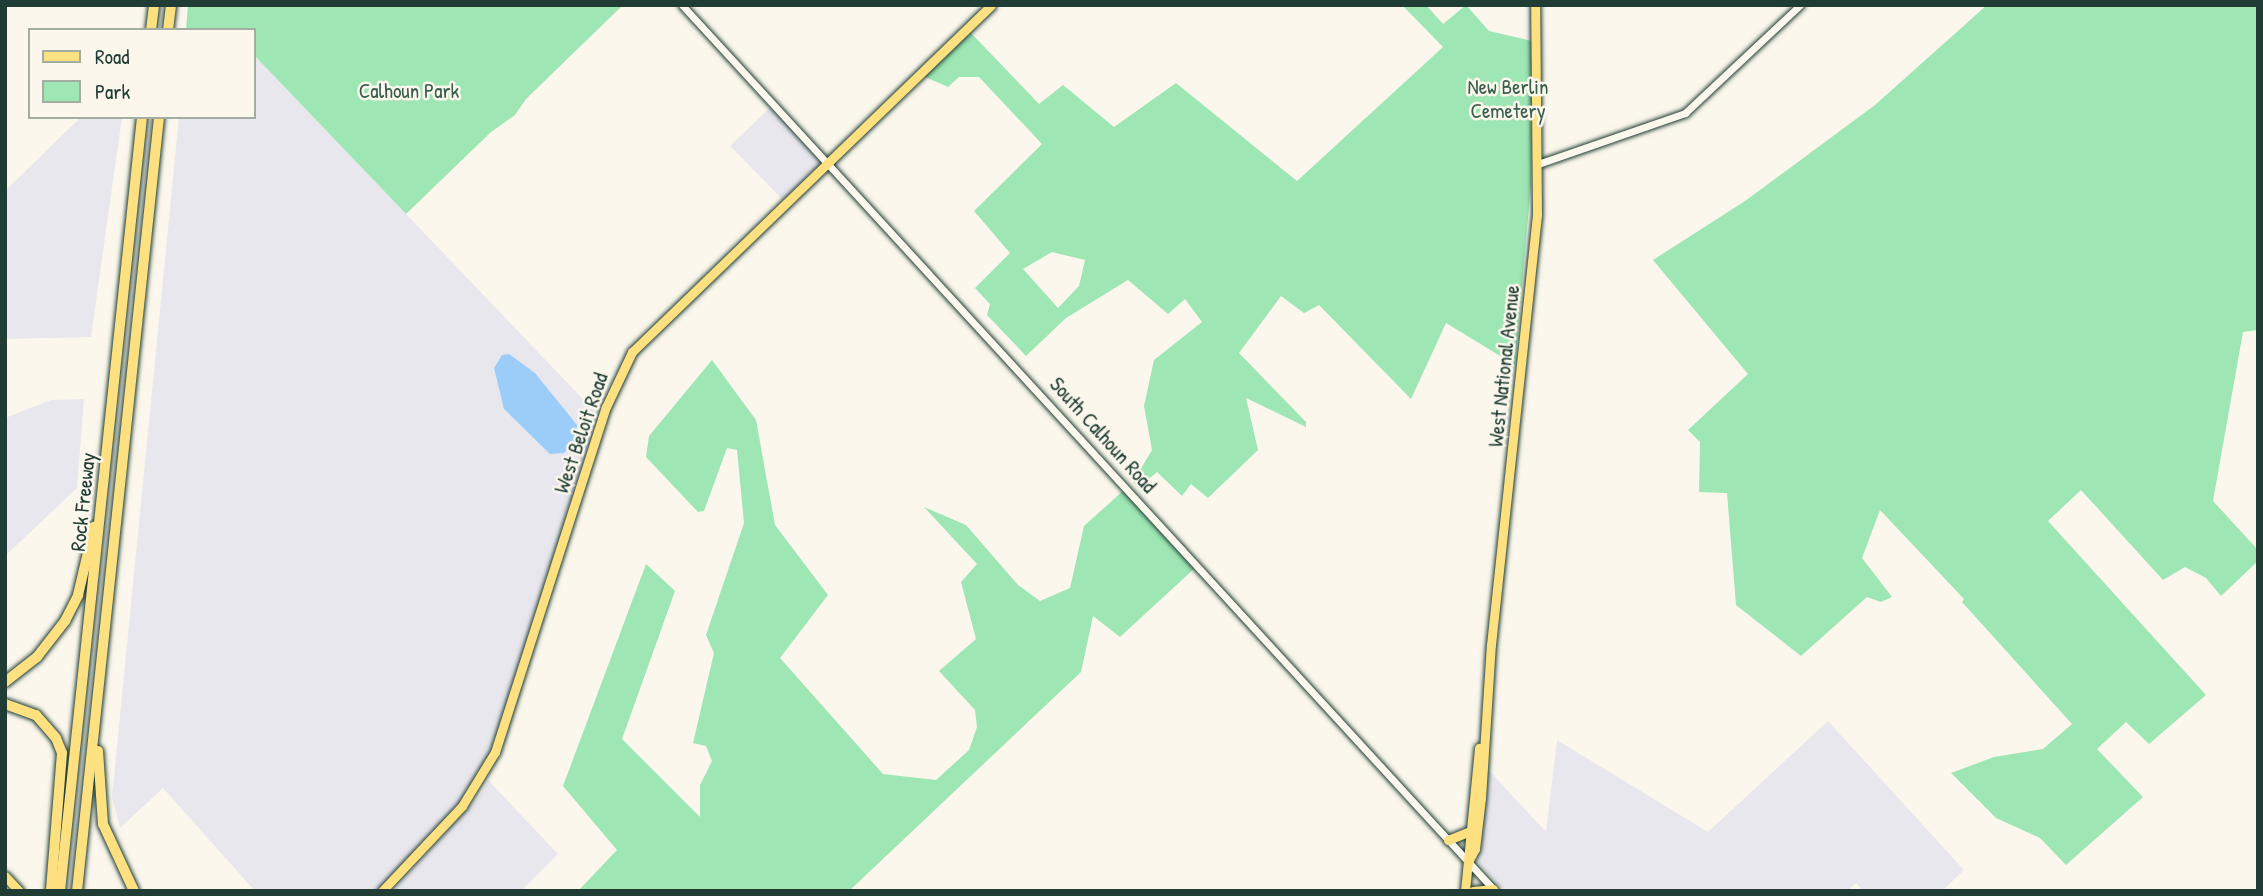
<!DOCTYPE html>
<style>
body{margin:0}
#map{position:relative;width:2263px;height:896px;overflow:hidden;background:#fbf7ec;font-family:"Patrick Hand",sans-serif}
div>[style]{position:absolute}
.built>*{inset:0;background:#e9e7ee}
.green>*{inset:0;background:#9ee6b4}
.water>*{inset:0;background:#9bcdf8}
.roads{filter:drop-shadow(0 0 2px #1f3d34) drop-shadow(0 0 2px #1f3d34)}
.minor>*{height:7px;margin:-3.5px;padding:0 3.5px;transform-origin:3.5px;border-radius:3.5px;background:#fbf7ec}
.major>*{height:9px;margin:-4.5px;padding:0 4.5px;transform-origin:4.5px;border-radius:4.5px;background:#fde080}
.highway>*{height:10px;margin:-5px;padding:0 5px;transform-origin:5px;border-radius:5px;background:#fde080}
span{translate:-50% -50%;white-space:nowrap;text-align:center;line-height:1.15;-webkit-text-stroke:5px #fbf7ec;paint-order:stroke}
.park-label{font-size:21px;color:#385f4e}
.street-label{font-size:21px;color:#1f3d34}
.frame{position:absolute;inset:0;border:7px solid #1f3d34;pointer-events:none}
.legend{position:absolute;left:28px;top:28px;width:228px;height:91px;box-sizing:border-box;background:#fbf7ec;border:2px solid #a3ada2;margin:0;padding:9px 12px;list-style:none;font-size:21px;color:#1f3d34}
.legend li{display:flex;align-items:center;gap:14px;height:35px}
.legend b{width:35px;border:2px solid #a3ada2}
</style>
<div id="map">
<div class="built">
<div style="clip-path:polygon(254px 55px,602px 419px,502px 732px,475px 789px,382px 891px,255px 891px,163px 788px,120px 828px,112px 797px,179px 117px,254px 117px)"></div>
<div style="clip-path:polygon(774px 104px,826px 161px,786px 203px,730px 146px)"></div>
<div style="clip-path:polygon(81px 117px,122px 117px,91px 337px,5px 339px,5px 191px)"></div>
<div style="clip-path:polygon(84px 399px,77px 488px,5px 556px,5px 418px,51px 400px)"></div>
<div style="clip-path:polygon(1828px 721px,1964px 870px,1942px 891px,1863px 891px,1856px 883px,1847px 891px,1504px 891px,1477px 861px,1484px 765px,1546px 832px,1557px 740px,1708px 832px)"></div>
<div style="clip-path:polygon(488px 780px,558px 854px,521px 891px,393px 891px,481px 794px)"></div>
</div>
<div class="green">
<div style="clip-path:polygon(188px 5px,623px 5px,526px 99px,515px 115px,491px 132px,406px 214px,254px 55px,254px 30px,186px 30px)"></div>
<div style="clip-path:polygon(evenodd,1402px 5px,1426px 5px,1443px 24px,1466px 5px,1489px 31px,1532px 41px,1531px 184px,1515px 365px,1446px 323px,1411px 399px,1319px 305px,1304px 313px,1281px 296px,1239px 353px,1306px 422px,1306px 427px,1246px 398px,1258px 450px,1208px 498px,1191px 484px,1182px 496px,1157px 472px,1145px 482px,1144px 494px,1133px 482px,1152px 450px,1144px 406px,1154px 360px,1202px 322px,1185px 299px,1168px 314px,1128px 280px,1066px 318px,1026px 356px,987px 315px,990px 304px,975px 288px,1010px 253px,974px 211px,1042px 144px,979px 77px,959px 77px,948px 87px,923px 76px,970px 32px,1039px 104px,1063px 85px,1114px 127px,1176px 83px,1297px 181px,1443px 47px,1402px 5px,1052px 252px,1085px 260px,1079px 286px,1058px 308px,1023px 269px,1052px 252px)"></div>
<div style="clip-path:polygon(1987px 5px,2258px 5px,2258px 330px,2243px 332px,2213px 501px,2258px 550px,2258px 561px,2221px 596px,2206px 578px,2185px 567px,2163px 580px,2081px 490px,2048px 521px,2206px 695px,2149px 744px,2126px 722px,2097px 749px,2143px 797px,2066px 865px,2040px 838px,1996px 818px,1951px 773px,1994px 757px,2043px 749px,2072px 724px,1962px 602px,1964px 599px,1880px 510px,1862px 558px,1892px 597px,1881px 602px,1867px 597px,1801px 656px,1736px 605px,1727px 493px,1699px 492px,1700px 442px,1688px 430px,1748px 374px,1653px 260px,1745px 201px,1875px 105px)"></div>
<div style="clip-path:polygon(712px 360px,756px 420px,775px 525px,828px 595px,780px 658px,883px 774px,936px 780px,969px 750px,977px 727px,975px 710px,939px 671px,976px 639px,961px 582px,977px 564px,924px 507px,966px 525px,1018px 585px,1040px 601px,1070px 588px,1084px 526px,1124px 490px,1195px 568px,1120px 637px,1093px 616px,1081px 672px,849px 891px,578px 891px,617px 850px,563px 786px,646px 564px,675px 591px,622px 739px,700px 817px,700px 785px,712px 761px,706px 746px,693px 743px,714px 653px,706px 635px,744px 523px,737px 450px,727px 448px,704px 511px,698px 512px,646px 457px,649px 436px)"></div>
</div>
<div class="water">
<div style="clip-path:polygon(509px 354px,535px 373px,577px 425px,576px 441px,564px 453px,550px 454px,504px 409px,494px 368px,502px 355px)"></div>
</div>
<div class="roads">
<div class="minor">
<div style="left:682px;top:5px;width:1202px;rotate:47.46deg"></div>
<div style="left:1538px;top:164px;width:156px;rotate:-19.1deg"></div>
<div style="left:1685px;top:113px;width:158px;rotate:-43.2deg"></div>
</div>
<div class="major">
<div style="left:1448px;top:840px;width:22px;rotate:-22deg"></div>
<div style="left:1468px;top:862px;width:15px;rotate:-62deg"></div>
<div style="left:1475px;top:849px;width:51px;rotate:-83.3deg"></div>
<div style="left:1481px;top:798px;width:153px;rotate:-86.3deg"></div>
<div style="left:1491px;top:645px;width:433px;rotate:-83.9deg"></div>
<div style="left:1537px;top:214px;width:209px;rotate:-90.5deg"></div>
<div style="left:5px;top:876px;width:21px;rotate:47deg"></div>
<div style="left:382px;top:891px;width:117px;rotate:-46.7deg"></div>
<div style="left:462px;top:806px;width:63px;rotate:-58.6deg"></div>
<div style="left:495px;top:752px;width:362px;rotate:-72.2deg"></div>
<div style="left:606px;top:407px;width:61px;rotate:-64.7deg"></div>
<div style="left:632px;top:352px;width:499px;rotate:-44deg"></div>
<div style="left:1465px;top:891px;width:144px;rotate:-84.4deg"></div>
<div style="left:1473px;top:891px;width:20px;rotate:-6deg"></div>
</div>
<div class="highway">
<div style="left:151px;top:30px;width:25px;rotate:-83deg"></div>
<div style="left:168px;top:30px;width:25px;rotate:-83deg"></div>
<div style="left:5px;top:682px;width:41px;rotate:-38deg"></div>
<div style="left:37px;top:657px;width:46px;rotate:-52.1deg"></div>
<div style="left:65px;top:621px;width:29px;rotate:-63deg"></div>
<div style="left:78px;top:595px;width:70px;rotate:-76.8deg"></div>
<div style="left:5px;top:704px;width:33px;rotate:20deg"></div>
<div style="left:36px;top:715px;width:30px;rotate:49deg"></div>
<div style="left:56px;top:738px;width:16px;rotate:68deg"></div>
<div style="left:62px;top:753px;width:138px;rotate:94.6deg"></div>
<div style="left:98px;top:751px;width:73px;rotate:86.1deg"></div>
<div style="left:103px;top:824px;width:74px;rotate:65.2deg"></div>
<div style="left:60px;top:891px;width:778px;rotate:-83.95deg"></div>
<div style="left:77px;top:891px;width:778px;rotate:-83.95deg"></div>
</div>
</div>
<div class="park-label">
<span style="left:1508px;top:99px">New Berlin<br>Cemetery</span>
<span style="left:409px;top:91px">Calhoun Park</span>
</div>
<div class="street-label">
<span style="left:1504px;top:366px;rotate:-84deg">West National Avenue</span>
<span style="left:581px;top:433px;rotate:-71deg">West Beloit Road</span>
<span style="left:1103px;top:435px;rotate:48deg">South Calhoun Road</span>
<span style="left:83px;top:502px;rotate:-84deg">Rock Freeway</span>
</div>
<div class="frame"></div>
<ul class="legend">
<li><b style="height:9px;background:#fde080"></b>Road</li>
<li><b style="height:19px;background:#9ee6b4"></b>Park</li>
</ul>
</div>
